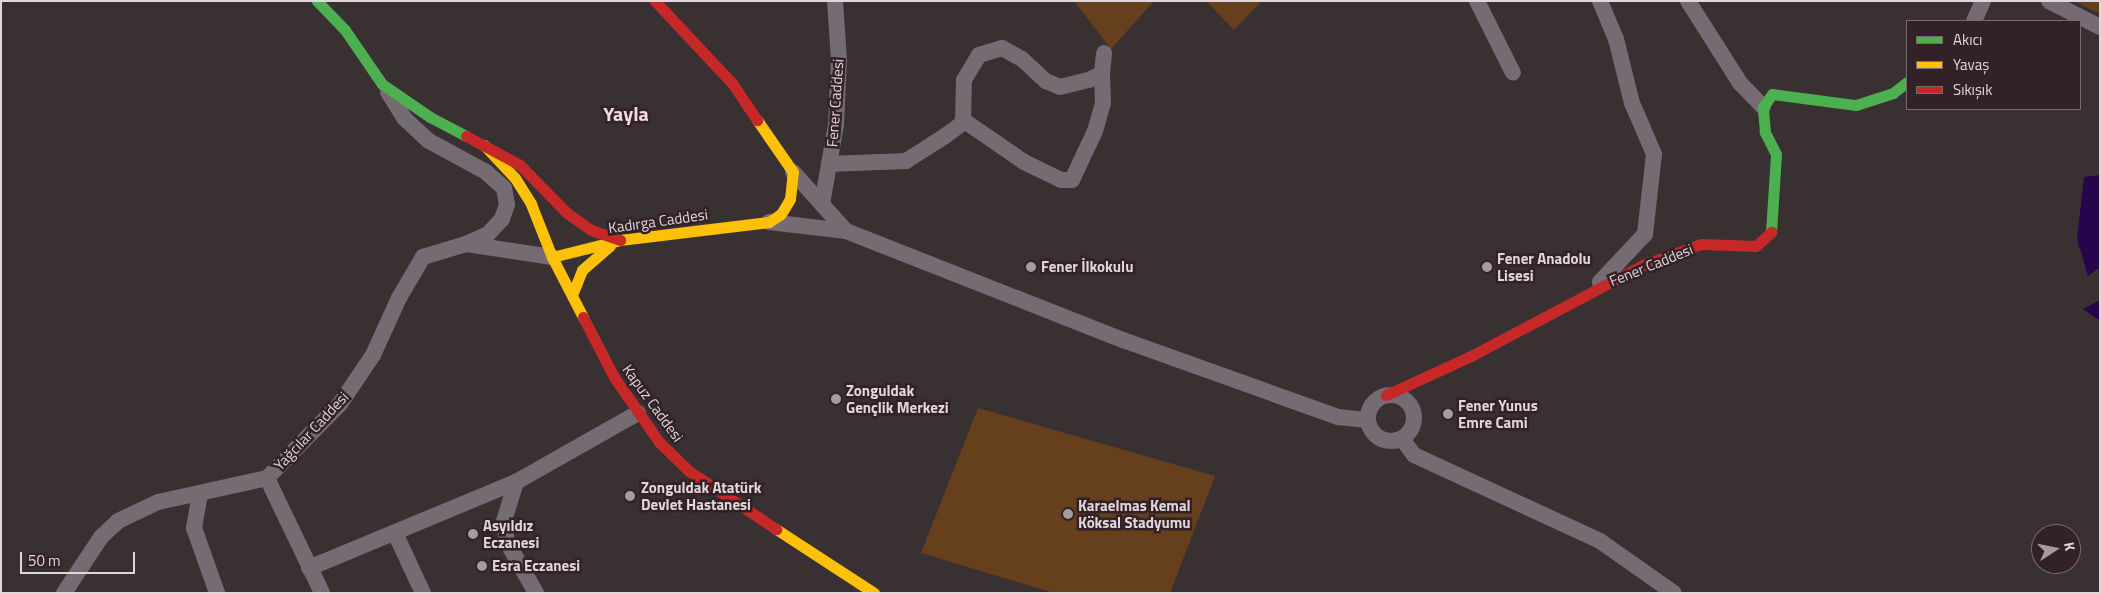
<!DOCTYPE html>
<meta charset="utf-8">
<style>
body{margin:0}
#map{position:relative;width:2101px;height:594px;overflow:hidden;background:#393032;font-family:"Titillium Web",sans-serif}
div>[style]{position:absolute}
.green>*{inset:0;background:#663f1c}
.water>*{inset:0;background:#26054d}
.street>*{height:16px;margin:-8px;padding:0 8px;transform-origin:8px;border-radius:8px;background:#746b73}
.street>.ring{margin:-8px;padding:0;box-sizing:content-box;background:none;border:16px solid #746b73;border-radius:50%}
.fast>*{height:11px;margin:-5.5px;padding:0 5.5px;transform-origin:5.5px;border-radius:5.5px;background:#4caf50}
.slow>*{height:11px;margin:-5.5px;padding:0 5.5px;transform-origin:5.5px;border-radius:5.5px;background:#ffc107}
.jam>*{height:11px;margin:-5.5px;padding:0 5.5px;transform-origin:5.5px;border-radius:5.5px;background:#c62828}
.dots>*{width:14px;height:14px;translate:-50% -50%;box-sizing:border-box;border:2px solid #322228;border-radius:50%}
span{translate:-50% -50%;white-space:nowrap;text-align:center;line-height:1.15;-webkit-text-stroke:5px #322228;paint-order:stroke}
.street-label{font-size:15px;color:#e1d6da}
.poi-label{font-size:15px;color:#e1d6da;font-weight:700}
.left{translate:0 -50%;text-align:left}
.district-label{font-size:20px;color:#f2dbe2;font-weight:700}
.frame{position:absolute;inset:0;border:2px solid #e1d6da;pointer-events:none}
.legend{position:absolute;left:1906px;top:20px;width:175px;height:90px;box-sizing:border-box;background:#322228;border:1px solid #786a6f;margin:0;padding:6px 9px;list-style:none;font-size:15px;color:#e1d6da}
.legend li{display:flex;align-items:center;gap:10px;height:25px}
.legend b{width:25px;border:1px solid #786a6f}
.north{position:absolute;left:2031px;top:524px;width:50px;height:50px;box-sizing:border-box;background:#322228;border:1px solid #786a6f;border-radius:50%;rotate:79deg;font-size:14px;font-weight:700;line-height:20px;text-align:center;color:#e1d6da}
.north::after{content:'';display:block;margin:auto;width:18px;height:22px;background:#a69c9f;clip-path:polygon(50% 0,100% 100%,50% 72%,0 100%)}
.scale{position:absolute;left:20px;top:552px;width:115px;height:22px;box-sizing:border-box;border:2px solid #e1d6da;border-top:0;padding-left:6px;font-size:15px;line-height:18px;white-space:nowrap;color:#e1d6da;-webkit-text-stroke:4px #322228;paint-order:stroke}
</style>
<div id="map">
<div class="green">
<div style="clip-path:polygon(1074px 1px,1154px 1px,1111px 49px)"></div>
<div style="clip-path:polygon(1206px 1px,1262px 1px,1234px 30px)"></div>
<div style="clip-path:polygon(2074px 1px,2100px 1px,2100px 14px)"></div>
<div style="clip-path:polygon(978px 408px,1215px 476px,1170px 593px,1054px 593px,921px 553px)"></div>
</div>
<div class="water">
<div style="clip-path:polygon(2100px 175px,2100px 267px,2088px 276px,2077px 239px,2084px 177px)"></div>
<div style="clip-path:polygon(2100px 300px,2100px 321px,2083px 309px)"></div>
</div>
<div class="street">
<div style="left:1477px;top:1px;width:80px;rotate:63.4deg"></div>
<div style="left:1600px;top:1px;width:41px;rotate:67.2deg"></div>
<div style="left:1616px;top:39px;width:66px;rotate:76deg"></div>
<div style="left:1632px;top:103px;width:56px;rotate:66.7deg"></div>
<div style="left:1654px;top:154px;width:81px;rotate:96.4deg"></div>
<div style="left:1645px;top:234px;width:66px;rotate:133.2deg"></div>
<div style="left:1688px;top:1px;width:97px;rotate:57.6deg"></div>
<div style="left:1740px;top:83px;width:33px;rotate:46deg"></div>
<div style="left:2049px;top:1px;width:57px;rotate:27deg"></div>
<div style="left:1974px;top:21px;width:22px;rotate:-66deg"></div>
<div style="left:388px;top:92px;width:31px;rotate:58deg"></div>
<div style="left:404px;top:118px;width:34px;rotate:43deg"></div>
<div style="left:429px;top:141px;width:65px;rotate:28.5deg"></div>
<div style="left:486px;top:172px;width:24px;rotate:42deg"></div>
<div style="left:504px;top:188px;width:17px;rotate:80deg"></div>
<div style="left:507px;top:205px;width:15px;rotate:110deg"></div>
<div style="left:502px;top:219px;width:21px;rotate:133deg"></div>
<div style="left:488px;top:234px;width:22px;rotate:156deg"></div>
<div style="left:963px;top:120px;width:74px;rotate:34.5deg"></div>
<div style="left:1024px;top:162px;width:41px;rotate:25.9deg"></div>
<div style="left:1061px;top:180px;width:11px"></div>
<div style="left:1072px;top:180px;width:54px;rotate:-64.9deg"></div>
<div style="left:1095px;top:131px;width:29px;rotate:-74deg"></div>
<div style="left:1103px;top:103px;width:30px;rotate:-92deg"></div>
<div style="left:829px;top:164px;width:77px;rotate:-2.2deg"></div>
<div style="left:906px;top:161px;width:46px;rotate:-32.7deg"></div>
<div style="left:945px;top:136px;width:22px;rotate:-36deg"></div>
<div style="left:963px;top:123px;width:43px;rotate:-88.7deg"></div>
<div style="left:964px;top:80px;width:29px;rotate:-59deg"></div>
<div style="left:979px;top:55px;width:24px;rotate:-17deg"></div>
<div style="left:1002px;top:48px;width:23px;rotate:29deg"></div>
<div style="left:1022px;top:59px;width:33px;rotate:43deg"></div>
<div style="left:1046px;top:81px;width:15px;rotate:23deg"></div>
<div style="left:1060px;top:87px;width:30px;rotate:-14deg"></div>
<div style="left:1089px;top:80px;width:15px;rotate:-28deg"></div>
<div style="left:1102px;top:73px;width:20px;rotate:-84deg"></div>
<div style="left:793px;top:172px;width:79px;rotate:48.1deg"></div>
<div style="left:822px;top:204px;width:80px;rotate:-80deg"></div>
<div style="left:836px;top:125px;width:65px;rotate:-87.4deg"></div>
<div style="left:839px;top:60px;width:59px;rotate:-93.9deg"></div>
<div style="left:769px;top:222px;width:78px;rotate:6.7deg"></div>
<div style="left:846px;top:231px;width:298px;rotate:21.5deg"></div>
<div style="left:1123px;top:340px;width:228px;rotate:19.7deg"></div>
<div style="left:1338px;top:417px;width:29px;rotate:6deg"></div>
<div class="ring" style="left:1368px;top:395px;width:30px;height:30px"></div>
<div style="left:1402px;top:439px;width:20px;rotate:53deg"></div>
<div style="left:1414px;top:455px;width:205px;rotate:24.8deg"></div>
<div style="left:1600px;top:541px;width:90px;rotate:35.1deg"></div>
<div style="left:267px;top:478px;width:127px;rotate:64.4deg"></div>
<div style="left:200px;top:494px;width:35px;rotate:100deg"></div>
<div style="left:194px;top:528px;width:69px;rotate:70.5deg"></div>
<div style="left:395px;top:533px;width:66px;rotate:65deg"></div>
<div style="left:309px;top:568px;width:224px;rotate:-22.6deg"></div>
<div style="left:64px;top:593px;width:67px;rotate:-56.5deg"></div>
<div style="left:101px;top:537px;width:23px;rotate:-43deg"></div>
<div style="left:118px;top:521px;width:44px;rotate:-25.4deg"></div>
<div style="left:158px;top:502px;width:112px;rotate:-12.4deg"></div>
<div style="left:267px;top:478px;width:104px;rotate:-45.4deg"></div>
<div style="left:340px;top:404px;width:59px;rotate:-56deg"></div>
<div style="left:373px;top:355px;width:63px;rotate:-65.5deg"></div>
<div style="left:399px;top:298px;width:48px;rotate:-59.7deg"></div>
<div style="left:423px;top:257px;width:45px;rotate:-16.8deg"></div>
<div style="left:466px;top:244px;width:87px;rotate:8.6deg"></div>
<div style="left:536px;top:593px;width:59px;rotate:-119.6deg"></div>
<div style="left:507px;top:542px;width:21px;rotate:-98deg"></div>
<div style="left:504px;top:521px;width:41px;rotate:-72.9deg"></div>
<div style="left:516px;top:482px;width:140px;rotate:-29.5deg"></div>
</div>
<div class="fast">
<div style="left:317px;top:1px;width:40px;rotate:46deg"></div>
<div style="left:345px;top:30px;width:65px;rotate:55.6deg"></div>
<div style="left:382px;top:84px;width:58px;rotate:34.5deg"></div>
<div style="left:430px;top:117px;width:41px;rotate:27.8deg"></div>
<div style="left:1771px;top:232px;width:78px;rotate:-86.3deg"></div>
<div style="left:1776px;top:154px;width:25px;rotate:-117deg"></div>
<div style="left:1765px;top:132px;width:25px;rotate:-95deg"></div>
<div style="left:1763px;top:107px;width:16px;rotate:-55deg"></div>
<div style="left:1772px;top:94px;width:85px;rotate:7.5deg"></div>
<div style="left:1856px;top:105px;width:39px;rotate:-18deg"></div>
<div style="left:1893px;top:93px;width:18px;rotate:-38deg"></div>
</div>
<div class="slow">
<div style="left:484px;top:145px;width:45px;rotate:46.8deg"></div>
<div style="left:515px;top:178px;width:31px;rotate:58deg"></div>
<div style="left:531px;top:204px;width:57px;rotate:68.4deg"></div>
<div style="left:552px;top:257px;width:68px;rotate:62.7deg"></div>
<div style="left:552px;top:257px;width:70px;rotate:-14deg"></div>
<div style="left:620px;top:240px;width:150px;rotate:-6.9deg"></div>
<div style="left:769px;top:222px;width:14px;rotate:-34deg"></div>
<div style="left:781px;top:214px;width:17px;rotate:-59deg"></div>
<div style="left:790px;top:199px;width:27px;rotate:-84deg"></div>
<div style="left:793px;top:172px;width:63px;rotate:-124.7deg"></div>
<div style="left:572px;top:295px;width:27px;rotate:-68deg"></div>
<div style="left:582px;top:270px;width:37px;rotate:-41deg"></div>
<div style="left:776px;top:529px;width:117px;rotate:33.1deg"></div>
</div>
<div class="jam">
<div style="left:655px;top:1px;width:112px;rotate:46.8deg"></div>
<div style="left:732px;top:83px;width:45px;rotate:56deg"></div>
<div style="left:466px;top:136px;width:61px;rotate:28.2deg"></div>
<div style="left:520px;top:165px;width:67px;rotate:45.6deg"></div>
<div style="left:567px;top:213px;width:29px;rotate:35deg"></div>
<div style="left:591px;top:230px;width:31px;rotate:19deg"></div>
<div style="left:583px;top:317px;width:68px;rotate:62.7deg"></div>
<div style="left:614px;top:377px;width:79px;rotate:55.3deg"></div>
<div style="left:659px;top:442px;width:42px;rotate:44deg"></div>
<div style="left:689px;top:471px;width:105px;rotate:33.7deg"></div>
<div style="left:1386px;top:395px;width:94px;rotate:-24.6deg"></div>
<div style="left:1471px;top:356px;width:195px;rotate:-27.9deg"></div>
<div style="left:1643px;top:265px;width:62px;rotate:-19.9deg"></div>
<div style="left:1701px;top:244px;width:55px;rotate:2.1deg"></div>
<div style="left:1756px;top:246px;width:21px;rotate:-43deg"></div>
</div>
<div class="dots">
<div style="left:1031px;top:267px;background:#a69c9f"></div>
<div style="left:1487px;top:267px;background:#a69c9f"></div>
<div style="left:836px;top:399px;background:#a69c9f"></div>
<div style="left:1448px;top:414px;background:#a69c9f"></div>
<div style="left:630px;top:496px;background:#a69c9f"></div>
<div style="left:1068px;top:514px;background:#a69c9f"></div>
<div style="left:473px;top:534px;background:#a69c9f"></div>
<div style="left:482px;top:566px;background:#a69c9f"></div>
</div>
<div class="street-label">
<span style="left:835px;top:103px;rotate:-86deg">Fener Caddesi</span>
<span style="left:658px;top:221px;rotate:-8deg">Kadırga Caddesi</span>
<span style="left:1651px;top:265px;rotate:-22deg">Fener Caddesi</span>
<span style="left:653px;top:403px;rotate:54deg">Kapuz Caddesi</span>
<span style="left:311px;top:431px;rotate:-47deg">Yağcılar Caddesi</span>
</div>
<div class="poi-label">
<span class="left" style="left:1497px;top:267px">Fener Anadolu<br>Lisesi</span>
<span class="left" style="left:1041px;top:267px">Fener İlkokulu</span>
<span class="left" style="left:846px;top:399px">Zonguldak<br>Gençlik Merkezi</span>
<span class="left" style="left:1458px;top:414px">Fener Yunus<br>Emre Cami</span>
<span class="left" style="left:641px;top:496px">Zonguldak Atatürk<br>Devlet Hastanesi</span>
<span class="left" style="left:1078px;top:514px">Karaelmas Kemal<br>Köksal Stadyumu</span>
<span class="left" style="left:483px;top:534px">Asyıldız<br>Eczanesi</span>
<span class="left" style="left:492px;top:566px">Esra Eczanesi</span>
</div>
<div class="district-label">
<span style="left:626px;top:113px">Yayla</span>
</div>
<div class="frame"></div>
<ul class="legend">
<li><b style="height:6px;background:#4caf50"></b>Akıcı</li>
<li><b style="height:6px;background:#ffc107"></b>Yavaş</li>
<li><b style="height:6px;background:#c62828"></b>Sıkışık</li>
</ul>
<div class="north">K</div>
<div class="scale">50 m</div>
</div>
